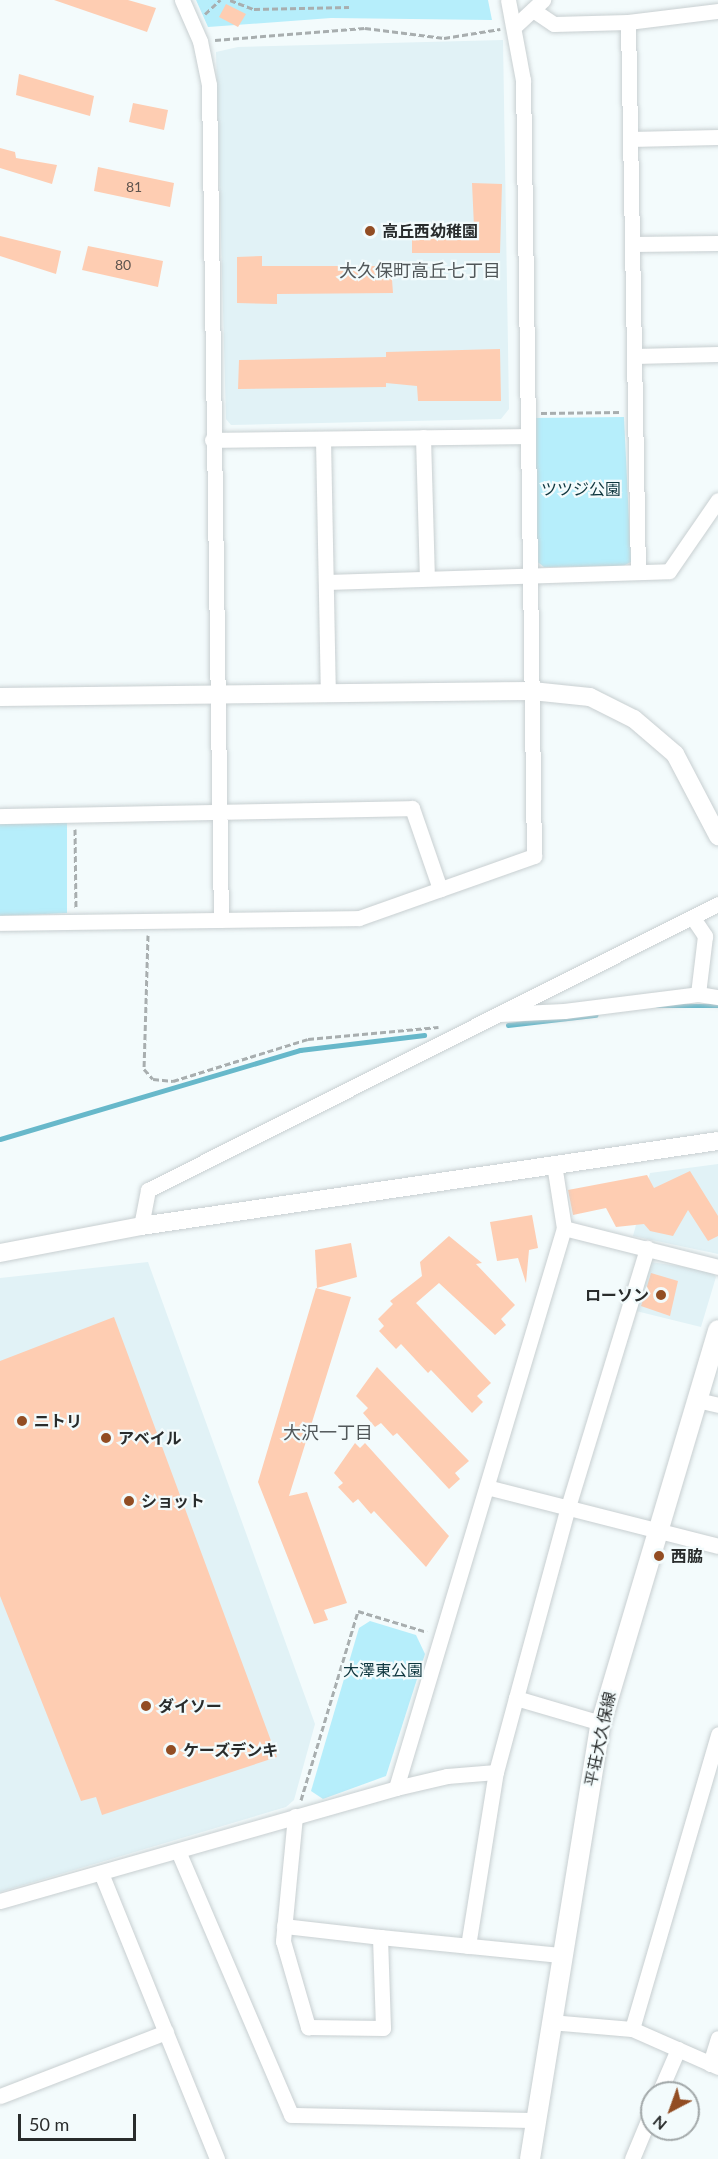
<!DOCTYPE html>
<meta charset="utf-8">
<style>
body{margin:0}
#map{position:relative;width:718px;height:2159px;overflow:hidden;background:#f3fbfc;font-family:Lato,"Noto Sans JP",sans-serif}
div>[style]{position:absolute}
.built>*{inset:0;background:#e1f2f6}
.green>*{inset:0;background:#b6eefb}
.stream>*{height:4.5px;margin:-2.25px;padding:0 2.25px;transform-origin:2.25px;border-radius:2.25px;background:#67b8ca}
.building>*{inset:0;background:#fecdb2}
.path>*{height:3px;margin-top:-1.5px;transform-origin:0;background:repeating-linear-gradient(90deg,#a8aeaf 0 6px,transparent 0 9px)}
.roads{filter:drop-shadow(0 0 2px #c8cfd1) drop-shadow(0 0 2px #c8cfd1)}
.minor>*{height:15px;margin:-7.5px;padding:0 7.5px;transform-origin:7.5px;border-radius:7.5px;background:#fff}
.tertiary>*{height:18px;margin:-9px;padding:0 9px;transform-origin:9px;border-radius:9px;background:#fff}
.secondary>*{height:20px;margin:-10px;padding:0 10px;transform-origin:10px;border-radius:10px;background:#fff}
.dots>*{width:16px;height:16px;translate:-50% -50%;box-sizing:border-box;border:3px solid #f3fbfc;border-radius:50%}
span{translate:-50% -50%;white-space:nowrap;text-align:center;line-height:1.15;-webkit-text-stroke:4.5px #f3fbfc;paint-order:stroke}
.number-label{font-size:14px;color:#5e544e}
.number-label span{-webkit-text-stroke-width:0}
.poi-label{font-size:16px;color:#292c2c;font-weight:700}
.left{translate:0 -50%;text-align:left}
.right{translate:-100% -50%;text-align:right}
.park-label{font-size:16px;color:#0e363e}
.street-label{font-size:16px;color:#292c2c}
.neighbourhood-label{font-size:18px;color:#515759}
.north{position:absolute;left:640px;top:2081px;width:60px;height:60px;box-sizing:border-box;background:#f3fbfc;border:2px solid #a2a8a9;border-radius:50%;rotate:221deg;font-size:16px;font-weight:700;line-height:24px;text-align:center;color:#292c2c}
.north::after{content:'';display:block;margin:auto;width:21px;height:27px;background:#924d23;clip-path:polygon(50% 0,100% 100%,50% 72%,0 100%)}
.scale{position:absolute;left:18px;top:2114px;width:118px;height:27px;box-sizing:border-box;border:3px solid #292c2c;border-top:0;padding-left:8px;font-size:18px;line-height:21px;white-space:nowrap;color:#292c2c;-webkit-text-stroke:4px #f3fbfc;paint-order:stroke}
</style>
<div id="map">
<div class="built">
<div style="clip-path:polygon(503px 40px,509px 409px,501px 419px,231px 425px,226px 419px,216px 52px,238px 47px)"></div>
<div style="clip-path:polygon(718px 1164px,718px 1254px,633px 1236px,650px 1173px)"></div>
<div style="clip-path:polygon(148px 1262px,315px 1724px,294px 1800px,286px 1807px,0 1892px,0 1278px)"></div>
<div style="clip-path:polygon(651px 1262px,711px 1271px,716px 1277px,701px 1327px,636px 1311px)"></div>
</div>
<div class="green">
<div style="clip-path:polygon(196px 0,488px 0,492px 20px,331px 18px,208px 27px)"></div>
<div style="clip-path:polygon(624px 417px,631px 562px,623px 566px,544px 567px,535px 560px,532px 418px)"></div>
<div style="clip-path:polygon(67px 820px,67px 913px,0 916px,0 822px)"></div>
<div style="clip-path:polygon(370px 1621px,416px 1635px,425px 1654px,386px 1776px,323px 1799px,311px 1791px,359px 1628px)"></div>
</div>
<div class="stream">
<div style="left:657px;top:1006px;width:61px"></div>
<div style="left:508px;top:1025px;width:88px;rotate:-6.6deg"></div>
<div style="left:0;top:1139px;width:313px;rotate:-16.5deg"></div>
<div style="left:300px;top:1050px;width:125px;rotate:-6.9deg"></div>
</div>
<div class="building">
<div style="clip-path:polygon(54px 0,128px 0,156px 8px,147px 32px)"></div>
<div style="clip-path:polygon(226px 4px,246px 14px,238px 27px,219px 17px)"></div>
<div style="clip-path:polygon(19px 74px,94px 96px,90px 116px,16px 95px)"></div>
<div style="clip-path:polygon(133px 103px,168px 110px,164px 130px,129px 122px)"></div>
<div style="clip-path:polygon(0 148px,15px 152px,16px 158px,57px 165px,52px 184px,0 168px)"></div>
<div style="clip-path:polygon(98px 167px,174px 183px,170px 207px,94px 191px)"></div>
<div style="clip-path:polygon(472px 183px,502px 184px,500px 253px,412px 253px,412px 224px,474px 227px)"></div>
<div style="clip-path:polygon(0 236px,61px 251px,56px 274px,0 256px)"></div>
<div style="clip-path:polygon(88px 246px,163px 261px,158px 287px,82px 270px)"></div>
<div style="clip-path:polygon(262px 256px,262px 266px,391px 266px,393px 293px,277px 294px,277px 304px,237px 303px,237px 257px)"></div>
<div style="clip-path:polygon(500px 349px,501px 401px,418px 401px,417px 386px,386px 383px,386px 387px,238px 389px,239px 360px,386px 357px,386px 352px)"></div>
<div style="clip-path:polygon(690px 1171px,718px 1216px,718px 1236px,708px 1241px,688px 1210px,673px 1236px,650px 1231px,644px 1224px,616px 1227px,606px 1208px,573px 1215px,568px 1190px,647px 1175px,654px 1188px)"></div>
<div style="clip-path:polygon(532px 1215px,538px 1248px,529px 1250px,526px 1283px,518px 1258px,497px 1261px,490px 1222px)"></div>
<div style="clip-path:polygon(449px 1236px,482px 1263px,476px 1264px,515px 1305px,501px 1319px,506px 1325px,495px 1335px,439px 1283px,416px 1303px,491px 1383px,477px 1396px,483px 1402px,472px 1413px,431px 1370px,428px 1373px,401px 1344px,396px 1349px,379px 1331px,384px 1326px,378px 1319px,393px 1304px,390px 1301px,422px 1276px,420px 1262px)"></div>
<div style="clip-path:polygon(351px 1243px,357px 1277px,317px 1288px,315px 1250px)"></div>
<div style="clip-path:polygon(651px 1273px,678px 1281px,670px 1316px,641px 1306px)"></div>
<div style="clip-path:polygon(316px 1288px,351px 1297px,289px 1496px,307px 1492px,347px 1603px,324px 1610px,328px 1620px,314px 1624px,258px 1482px)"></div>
<div style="clip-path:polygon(114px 1317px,277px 1757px,102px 1815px,96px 1797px,81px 1801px,0 1596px,0 1361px)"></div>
<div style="clip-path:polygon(377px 1367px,469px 1461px,455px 1473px,460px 1479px,449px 1489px,397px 1433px,393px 1436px,381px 1423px,375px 1427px,363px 1413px,368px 1408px,356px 1396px)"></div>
<div style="clip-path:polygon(355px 1443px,360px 1448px,365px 1443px,449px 1536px,426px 1567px,374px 1511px,371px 1514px,358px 1499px,353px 1503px,338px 1487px,343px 1483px,334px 1473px)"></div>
</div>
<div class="path">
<div style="left:230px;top:0;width:26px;rotate:21deg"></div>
<div style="left:254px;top:9px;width:95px;rotate:-1.2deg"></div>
<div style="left:205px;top:14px;width:21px;rotate:-43deg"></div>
<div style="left:215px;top:40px;width:150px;rotate:-4.6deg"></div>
<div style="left:365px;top:28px;width:80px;rotate:7.2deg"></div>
<div style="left:444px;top:38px;width:57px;rotate:-9.1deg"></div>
<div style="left:541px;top:413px;width:80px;rotate:-0.7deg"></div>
<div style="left:75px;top:829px;width:80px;rotate:89.3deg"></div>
<div style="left:148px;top:935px;width:134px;rotate:91.7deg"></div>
<div style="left:144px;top:1069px;width:13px;rotate:48deg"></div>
<div style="left:153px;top:1079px;width:20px;rotate:6deg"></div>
<div style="left:173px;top:1081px;width:141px;rotate:-17.3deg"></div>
<div style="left:308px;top:1039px;width:131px;rotate:-5.3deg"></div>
<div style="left:301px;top:1800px;width:197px;rotate:-73.2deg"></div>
<div style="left:358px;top:1611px;width:72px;rotate:16.9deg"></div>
</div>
<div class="roads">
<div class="minor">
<div style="left:182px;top:0;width:45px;rotate:66.3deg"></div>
<div style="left:200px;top:41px;width:45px;rotate:78.4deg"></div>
<div style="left:209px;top:85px;width:835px;rotate:89.18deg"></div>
<div style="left:533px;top:10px;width:25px;rotate:34deg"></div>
<div style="left:554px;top:24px;width:74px;rotate:-1.5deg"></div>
<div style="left:628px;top:22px;width:91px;rotate:-7deg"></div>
<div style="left:628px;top:22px;width:549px;rotate:88.96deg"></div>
<div style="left:514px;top:27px;width:40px;rotate:-43deg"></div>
<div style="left:630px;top:139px;width:88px;rotate:-1.3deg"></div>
<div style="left:632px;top:244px;width:86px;rotate:-0.7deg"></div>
<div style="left:634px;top:356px;width:84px;rotate:-1.4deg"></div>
<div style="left:423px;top:437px;width:141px;rotate:88.4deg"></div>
<div style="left:323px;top:439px;width:254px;rotate:88.9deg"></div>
<div style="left:212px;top:440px;width:314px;rotate:-0.7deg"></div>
<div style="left:326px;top:582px;width:343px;rotate:-1.8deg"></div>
<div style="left:669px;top:571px;width:86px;rotate:-55.4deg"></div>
<div style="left:0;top:816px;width:412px;rotate:-1.1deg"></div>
<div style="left:412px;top:808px;width:86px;rotate:70.9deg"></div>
<div style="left:693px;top:918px;width:22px;rotate:56deg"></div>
<div style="left:705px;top:936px;width:58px;rotate:96.9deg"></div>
<div style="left:0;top:923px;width:359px;rotate:-0.8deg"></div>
<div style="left:359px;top:918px;width:186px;rotate:-19.5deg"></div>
<div style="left:534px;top:856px;width:776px;rotate:-90.81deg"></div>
<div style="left:523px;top:80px;width:81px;rotate:-100.6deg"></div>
<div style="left:500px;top:1014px;width:64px;rotate:-2.7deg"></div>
<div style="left:564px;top:1011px;width:135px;rotate:-7.2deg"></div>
<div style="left:698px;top:994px;width:20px;rotate:9deg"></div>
<div style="left:141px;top:1226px;width:37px;rotate:-79deg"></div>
<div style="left:148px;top:1190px;width:638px;rotate:-26.65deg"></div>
<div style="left:564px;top:1228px;width:159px;rotate:14.2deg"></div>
<div style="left:697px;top:1400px;width:22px;rotate:13deg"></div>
<div style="left:487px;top:1487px;width:238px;rotate:14.3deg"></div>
<div style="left:516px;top:1698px;width:198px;rotate:-74.8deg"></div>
<div style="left:568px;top:1507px;width:271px;rotate:-73deg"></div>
<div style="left:396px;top:1788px;width:585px;rotate:-73.3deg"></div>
<div style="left:564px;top:1228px;width:65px;rotate:-98.9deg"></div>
<div style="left:295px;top:1816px;width:126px;rotate:95.5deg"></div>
<div style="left:283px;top:1941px;width:90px;rotate:73.8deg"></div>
<div style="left:308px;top:2027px;width:75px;rotate:0.8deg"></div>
<div style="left:383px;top:2028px;width:91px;rotate:-91.9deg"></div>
<div style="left:380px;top:1937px;width:181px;rotate:5.7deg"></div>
<div style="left:178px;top:1851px;width:287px;rotate:66.8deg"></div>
<div style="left:291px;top:2115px;width:244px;rotate:1.2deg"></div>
<div style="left:101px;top:1873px;width:309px;rotate:67.9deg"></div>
<div style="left:0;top:1901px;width:412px;rotate:-15.9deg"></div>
<div style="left:396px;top:1788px;width:52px;rotate:-13.2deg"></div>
<div style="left:447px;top:1776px;width:49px;rotate:-4.7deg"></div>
<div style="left:496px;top:1772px;width:77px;rotate:-74.9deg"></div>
<div style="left:516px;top:1698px;width:89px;rotate:16.4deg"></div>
<div style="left:284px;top:1926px;width:97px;rotate:6.5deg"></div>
<div style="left:468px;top:1946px;width:176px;rotate:-80.9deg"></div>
<div style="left:550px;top:2022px;width:82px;rotate:4.9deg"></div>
<div style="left:632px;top:2029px;width:94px;rotate:23.8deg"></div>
<div style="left:632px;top:2029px;width:307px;rotate:-73.7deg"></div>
<div style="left:710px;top:2064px;width:27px;rotate:-73deg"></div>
<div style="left:659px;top:2093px;width:48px;rotate:-66.6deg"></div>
<div style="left:0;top:2096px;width:178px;rotate:-21.1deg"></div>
<div style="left:632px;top:2159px;width:52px;rotate:-67.4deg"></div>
</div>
<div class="tertiary">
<div style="left:0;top:697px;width:532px;rotate:-0.65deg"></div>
<div style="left:532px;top:691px;width:58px;rotate:5.9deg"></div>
<div style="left:590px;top:697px;width:49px;rotate:26.6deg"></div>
<div style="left:634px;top:719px;width:54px;rotate:40.5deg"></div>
<div style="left:675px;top:754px;width:93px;rotate:62.3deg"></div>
<div style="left:0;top:1253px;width:144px;rotate:-10.8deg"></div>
<div style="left:141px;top:1226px;width:583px;rotate:-8.38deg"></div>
</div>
<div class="secondary">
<div style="left:530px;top:2159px;width:442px;rotate:-80.8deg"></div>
<div style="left:601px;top:1723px;width:410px;rotate:-73.4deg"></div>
</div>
</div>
<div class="dots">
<div style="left:370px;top:231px;background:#924d23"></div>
<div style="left:661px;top:1295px;background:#924d23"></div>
<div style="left:22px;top:1421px;background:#924d23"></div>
<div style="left:106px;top:1438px;background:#924d23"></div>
<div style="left:129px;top:1501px;background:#924d23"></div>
<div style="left:659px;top:1556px;background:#924d23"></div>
<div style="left:146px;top:1706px;background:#924d23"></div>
<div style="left:171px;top:1750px;background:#924d23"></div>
</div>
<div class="number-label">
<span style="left:134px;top:187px">81</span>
<span style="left:123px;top:265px">80</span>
</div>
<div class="poi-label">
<span class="left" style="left:382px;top:231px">高丘西幼稚園</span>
<span class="right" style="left:649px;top:1295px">ローソン</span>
<span class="left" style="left:34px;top:1421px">ニトリ</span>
<span class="left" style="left:118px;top:1438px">アベイル</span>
<span class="left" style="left:141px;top:1501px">ショット</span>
<span class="left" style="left:671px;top:1556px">西脇</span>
<span class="left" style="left:158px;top:1706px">ダイソー</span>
<span class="left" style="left:183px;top:1750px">ケーズデンキ</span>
</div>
<div class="park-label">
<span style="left:581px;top:489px">ツツジ公園</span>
<span style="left:383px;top:1670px">大澤東公園</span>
</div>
<div class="street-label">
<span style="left:600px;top:1739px;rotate:-78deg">平荘大久保線</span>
</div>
<div class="neighbourhood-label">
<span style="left:420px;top:270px">大久保町高丘七丁目</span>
<span style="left:328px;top:1432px">大沢一丁目</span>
</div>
<div class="north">N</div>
<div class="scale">50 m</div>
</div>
